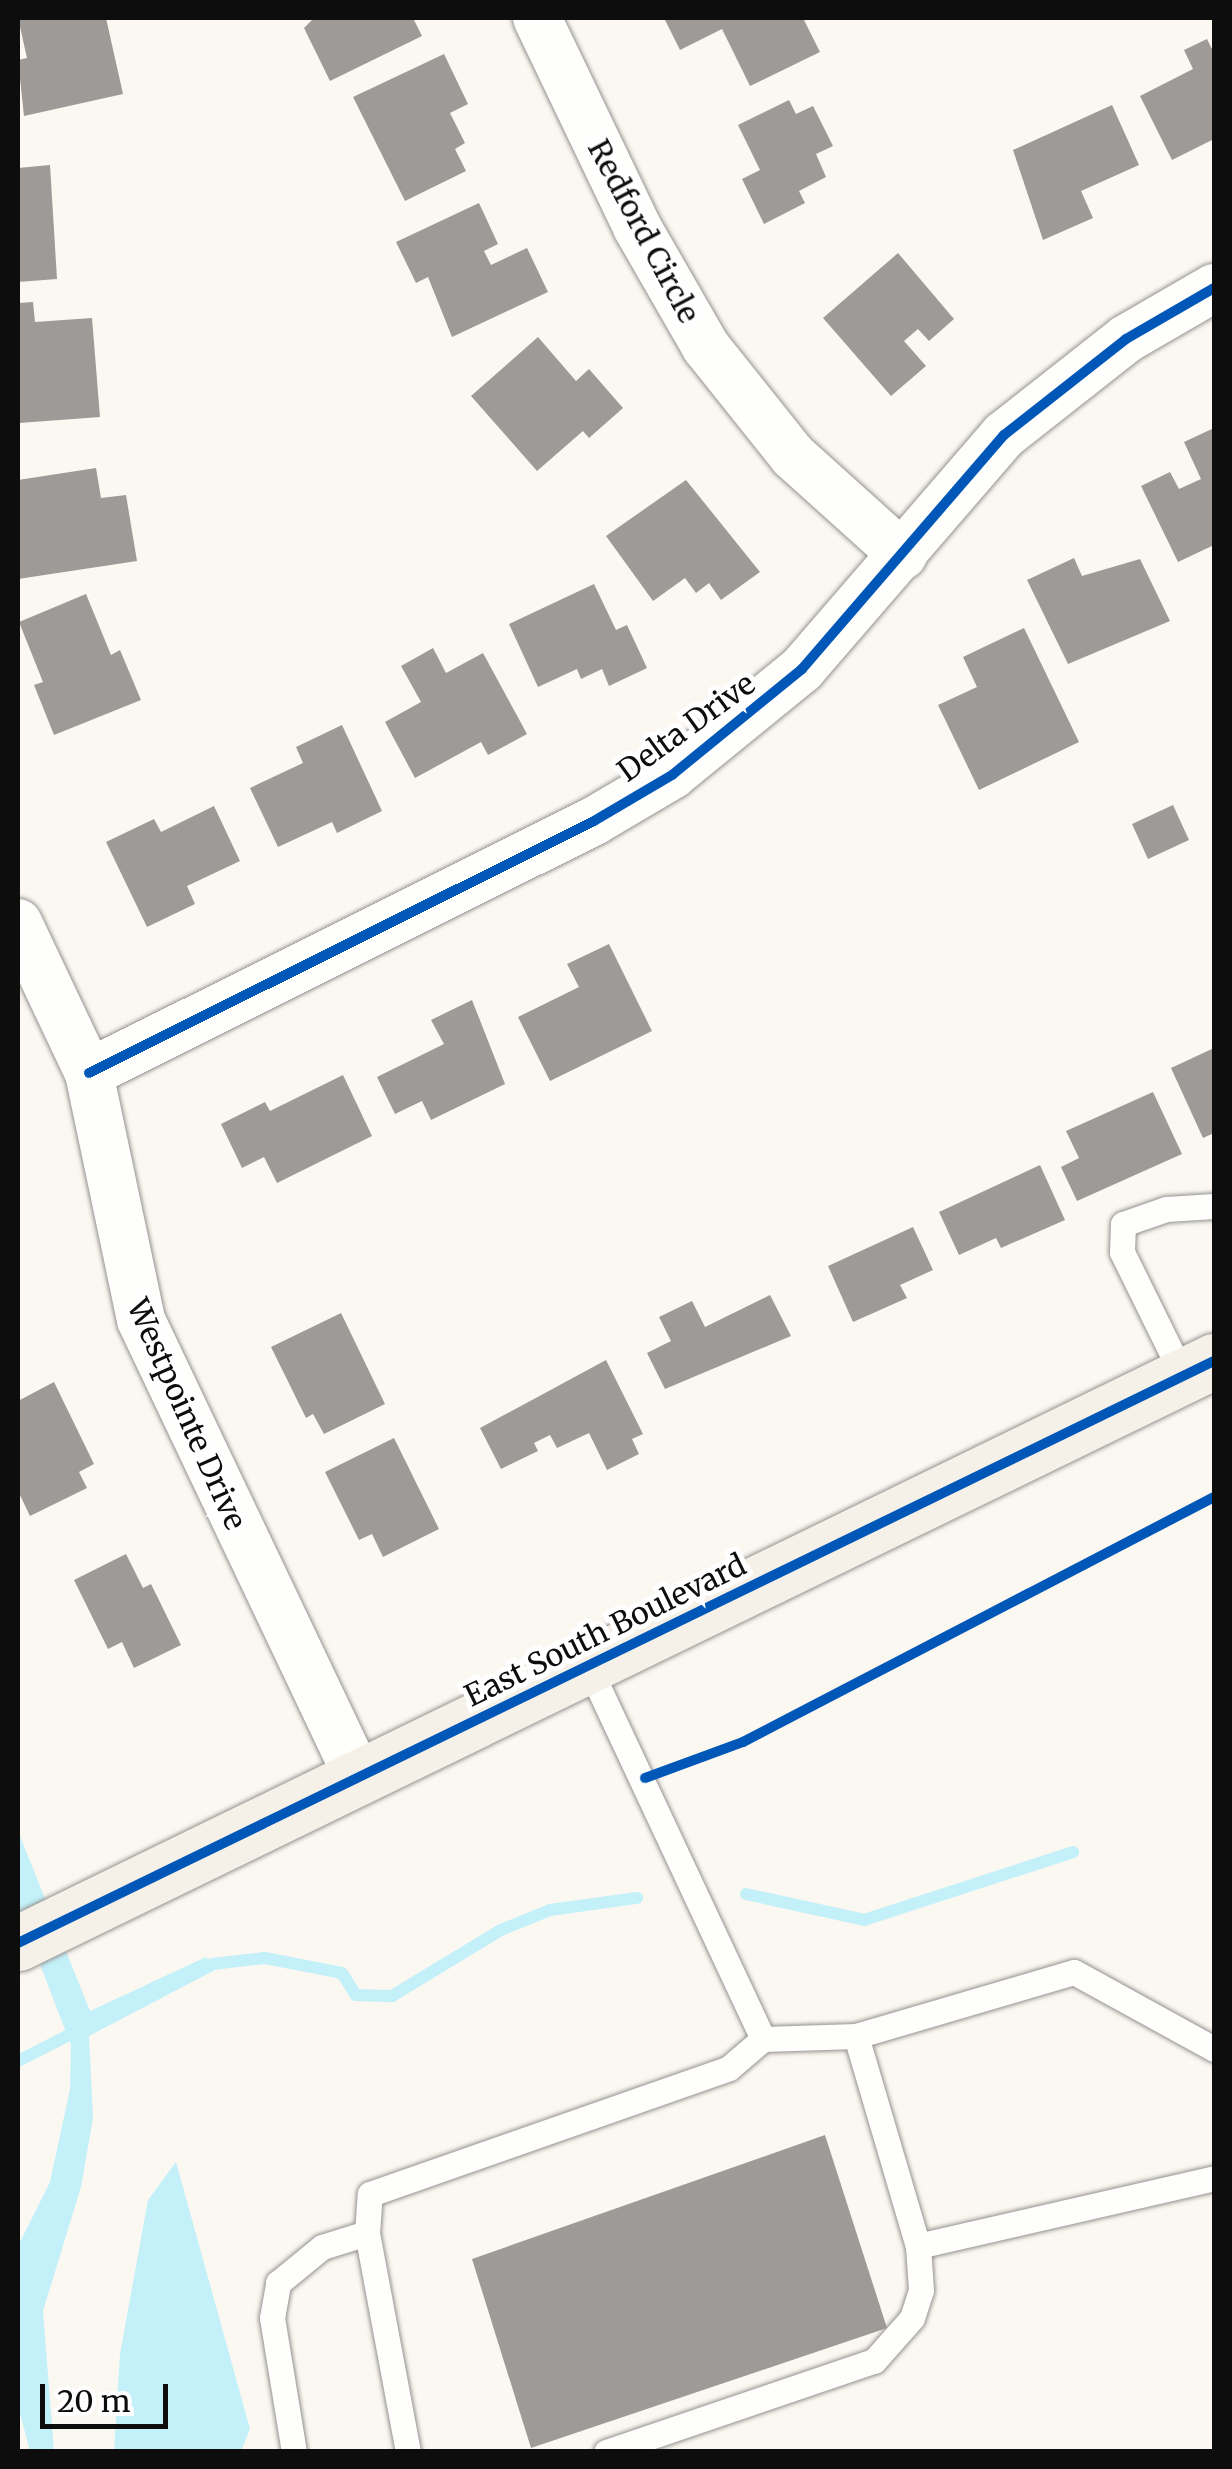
<!DOCTYPE html>
<style>
body{margin:0}
#map{position:relative;width:1232px;height:2469px;overflow:hidden;background:#fbf7f1;font-family:Merriweather,serif}
div>[style]{position:absolute}
.water>*{inset:0;background:#c4f1f9}
.stream>*{height:12px;margin:-6px;padding:0 6px;transform-origin:6px;border-radius:6px;background:#c4f1f9}
.building>*{inset:0;background:#9e9a97}
.roads{filter:drop-shadow(0 0 2px #949290) drop-shadow(0 0 2px #949290)}
.lane>*{height:25px;margin:-12.5px;padding:0 12.5px;transform-origin:12.5px;border-radius:12.5px;background:#fefefd}
.street>*{height:48px;margin:-24px;padding:0 24px;transform-origin:24px;border-radius:24px;background:#fefefd}
.secondary>*{height:55px;margin:-27.5px;padding:0 27.5px;transform-origin:27.5px;border-radius:27.5px;background:#f5f1e8}
.cycleway>*{height:10px;margin:-5px;padding:0 5px;transform-origin:5px;border-radius:5px;background:#0057b8}
span{translate:-50% -50%;white-space:nowrap;text-align:center;line-height:1.15;-webkit-text-stroke:10px #fff;paint-order:stroke}
.street-label{font-size:30px;color:#0d0d0d}
.frame{position:absolute;inset:0;border:20px solid #0d0d0d;pointer-events:none}
.scale{position:absolute;left:40px;top:2384px;width:128px;height:45px;box-sizing:border-box;border:5px solid #0d0d0d;border-top:0;padding-left:12px;font-size:30px;line-height:35px;white-space:nowrap;color:#0d0d0d;-webkit-text-stroke:8px #fff;paint-order:stroke}
</style>
<div id="map">
<div class="water">
<div style="clip-path:polygon(18px 1831px,90px 2011px,206px 1957px,215px 1970px,89px 2036px,93px 2118px,81px 2187px,43px 2311px,54px 2451px,30px 2451px,18px 2406px,18px 2246px,50px 2182px,70px 2089px,71px 2045px,18px 1907px)"></div>
<div style="clip-path:polygon(176px 2162px,250px 2429px,241px 2451px,114px 2451px,120px 2354px,148px 2200px)"></div>
</div>
<div class="stream">
<div style="left:746px;top:1894px;width:121px;rotate:12.4deg"></div>
<div style="left:864px;top:1920px;width:220px;rotate:-18deg"></div>
<div style="left:212px;top:1964px;width:53px;rotate:-6.5deg"></div>
<div style="left:265px;top:1958px;width:78px;rotate:11deg"></div>
<div style="left:342px;top:1973px;width:26px;rotate:58deg"></div>
<div style="left:356px;top:1995px;width:36px;rotate:2deg"></div>
<div style="left:392px;top:1996px;width:127px;rotate:-31.2deg"></div>
<div style="left:501px;top:1930px;width:53px;rotate:-22.2deg"></div>
<div style="left:550px;top:1910px;width:88px;rotate:-7.9deg"></div>
<div style="left:18px;top:2061px;width:57px;rotate:-27deg"></div>
</div>
<div class="building">
<div style="clip-path:polygon(18px 18px,106px 18px,123px 94px,24px 116px,18px 60px,27px 58px)"></div>
<div style="clip-path:polygon(314px 18px,413px 18px,422px 36px,330px 81px,304px 28px)"></div>
<div style="clip-path:polygon(664px 18px,803px 18px,820px 52px,750px 86px,722px 29px,680px 50px)"></div>
<div style="clip-path:polygon(1207px 39px,1214px 53px,1214px 139px,1172px 160px,1140px 96px,1193px 69px,1184px 50px)"></div>
<div style="clip-path:polygon(444px 54px,468px 104px,450px 113px,465px 143px,455px 149px,466px 171px,405px 201px,353px 97px)"></div>
<div style="clip-path:polygon(789px 100px,796px 114px,813px 106px,833px 146px,816px 154px,826px 177px,799px 191px,805px 203px,764px 224px,742px 179px,760px 170px,738px 125px)"></div>
<div style="clip-path:polygon(1112px 105px,1139px 165px,1081px 191px,1093px 218px,1043px 240px,1013px 150px)"></div>
<div style="clip-path:polygon(50px 165px,57px 279px,18px 282px,18px 168px)"></div>
<div style="clip-path:polygon(479px 203px,498px 244px,484px 251px,491px 265px,527px 248px,548px 292px,452px 337px,428px 277px,416px 283px,396px 242px)"></div>
<div style="clip-path:polygon(898px 253px,954px 319px,929px 341px,918px 329px,904px 341px,926px 366px,891px 396px,823px 318px)"></div>
<div style="clip-path:polygon(33px 302px,35px 322px,92px 318px,100px 417px,19px 423px,18px 303px)"></div>
<div style="clip-path:polygon(538px 337px,576px 381px,589px 369px,623px 408px,589px 438px,583px 431px,537px 471px,471px 396px)"></div>
<div style="clip-path:polygon(1214px 428px,1214px 545px,1178px 562px,1141px 486px,1170px 472px,1179px 489px,1201px 479px,1184px 442px)"></div>
<div style="clip-path:polygon(96px 468px,101px 498px,126px 495px,137px 561px,18px 579px,18px 480px)"></div>
<div style="clip-path:polygon(686px 480px,760px 572px,721px 600px,709px 583px,696px 593px,685px 578px,653px 601px,606px 536px)"></div>
<div style="clip-path:polygon(1074px 558px,1082px 576px,1140px 559px,1170px 621px,1068px 664px,1027px 580px)"></div>
<div style="clip-path:polygon(594px 584px,616px 630px,627px 625px,647px 668px,609px 686px,602px 669px,581px 679px,577px 669px,538px 687px,509px 624px)"></div>
<div style="clip-path:polygon(86px 594px,111px 655px,120px 650px,141px 700px,54px 735px,34px 685px,43px 682px,19px 622px)"></div>
<div style="clip-path:polygon(1024px 628px,1079px 742px,979px 790px,938px 705px,977px 687px,963px 657px)"></div>
<div style="clip-path:polygon(433px 648px,446px 673px,483px 653px,527px 734px,488px 755px,481px 742px,415px 778px,385px 722px,421px 702px,401px 666px)"></div>
<div style="clip-path:polygon(342px 725px,382px 811px,337px 833px,332px 822px,278px 847px,250px 788px,303px 763px,296px 747px)"></div>
<div style="clip-path:polygon(1173px 805px,1189px 840px,1148px 859px,1132px 824px)"></div>
<div style="clip-path:polygon(214px 806px,240px 861px,187px 886px,195px 904px,147px 927px,106px 842px,154px 819px,161px 832px)"></div>
<div style="clip-path:polygon(609px 944px,652px 1031px,550px 1081px,518px 1017px,579px 987px,567px 964px)"></div>
<div style="clip-path:polygon(472px 1000px,505px 1084px,431px 1120px,422px 1101px,395px 1114px,377px 1077px,444px 1044px,431px 1020px)"></div>
<div style="clip-path:polygon(1214px 1048px,1214px 1133px,1203px 1138px,1171px 1068px)"></div>
<div style="clip-path:polygon(343px 1075px,372px 1136px,277px 1183px,264px 1157px,242px 1168px,221px 1124px,265px 1102px,270px 1111px)"></div>
<div style="clip-path:polygon(1153px 1092px,1182px 1154px,1077px 1201px,1061px 1167px,1079px 1158px,1066px 1131px)"></div>
<div style="clip-path:polygon(1040px 1165px,1065px 1220px,1001px 1248px,996px 1238px,959px 1255px,939px 1212px)"></div>
<div style="clip-path:polygon(913px 1227px,933px 1270px,900px 1285px,907px 1298px,853px 1322px,828px 1266px)"></div>
<div style="clip-path:polygon(770px 1295px,791px 1336px,665px 1389px,647px 1353px,671px 1341px,659px 1317px,692px 1301px,705px 1327px)"></div>
<div style="clip-path:polygon(341px 1313px,385px 1404px,324px 1434px,313px 1414px,306px 1418px,271px 1347px)"></div>
<div style="clip-path:polygon(606px 1360px,643px 1434px,632px 1439px,639px 1454px,607px 1470px,589px 1433px,557px 1448px,550px 1435px,534px 1443px,538px 1451px,501px 1469px,480px 1428px)"></div>
<div style="clip-path:polygon(54px 1382px,94px 1464px,79px 1472px,87px 1488px,30px 1516px,18px 1491px,18px 1401px)"></div>
<div style="clip-path:polygon(394px 1438px,439px 1529px,383px 1557px,372px 1534px,359px 1540px,325px 1472px)"></div>
<div style="clip-path:polygon(126px 1554px,143px 1588px,151px 1584px,181px 1645px,134px 1668px,122px 1642px,108px 1649px,74px 1580px)"></div>
<div style="clip-path:polygon(825px 2135px,887px 2328px,531px 2448px,472px 2259px)"></div>
</div>
<div class="roads">
<div class="lane">
<div style="left:1183px;top:1376px;width:138px;rotate:-116.2deg"></div>
<div style="left:1122px;top:1252px;width:28px;rotate:-88deg"></div>
<div style="left:1123px;top:1224px;width:46px;rotate:-19.2deg"></div>
<div style="left:1166px;top:1209px;width:48px;rotate:-3.6deg"></div>
<div style="left:856px;top:2036px;width:219px;rotate:73.6deg"></div>
<div style="left:763px;top:2039px;width:93px;rotate:-1.8deg"></div>
<div style="left:856px;top:2036px;width:227px;rotate:-16.4deg"></div>
<div style="left:1074px;top:1972px;width:160px;rotate:28.8deg"></div>
<div style="left:294px;top:2452px;width:136px;rotate:-99.3deg"></div>
<div style="left:272px;top:2318px;width:36px;rotate:-80deg"></div>
<div style="left:278px;top:2283px;width:57px;rotate:-39.3deg"></div>
<div style="left:322px;top:2247px;width:47px;rotate:-17.3deg"></div>
<div style="left:408px;top:2452px;width:223px;rotate:-100.6deg"></div>
<div style="left:367px;top:2233px;width:39px;rotate:-86deg"></div>
<div style="left:370px;top:2194px;width:380px;rotate:-19.3deg"></div>
<div style="left:729px;top:2068px;width:45px;rotate:-40.5deg"></div>
<div style="left:763px;top:2039px;width:413px;rotate:-115.1deg"></div>
<div style="left:606px;top:2452px;width:283px;rotate:-18.8deg"></div>
<div style="left:874px;top:2361px;width:57px;rotate:-48.5deg"></div>
<div style="left:912px;top:2318px;width:29px;rotate:-72deg"></div>
<div style="left:921px;top:2290px;width:44px;rotate:-93.9deg"></div>
<div style="left:918px;top:2246px;width:304px;rotate:-12.9deg"></div>
</div>
<div class="street">
<div style="left:537px;top:18px;width:232px;rotate:64.4deg"></div>
<div style="left:637px;top:227px;width:138px;rotate:60.1deg"></div>
<div style="left:706px;top:347px;width:139px;rotate:51.4deg"></div>
<div style="left:793px;top:456px;width:148px;rotate:42deg"></div>
<div style="left:18px;top:923px;width:166px;rotate:64.7deg"></div>
<div style="left:89px;top:1073px;width:252px;rotate:78.1deg"></div>
<div style="left:141px;top:1320px;width:508px;rotate:64.59deg"></div>
<div style="left:89px;top:1073px;width:564px;rotate:-26.52deg"></div>
<div style="left:594px;top:821px;width:91px;rotate:-30.5deg"></div>
<div style="left:672px;top:775px;width:168px;rotate:-39.2deg"></div>
<div style="left:802px;top:669px;width:309px;rotate:-49.2deg"></div>
<div style="left:1004px;top:435px;width:155px;rotate:-38.2deg"></div>
<div style="left:1126px;top:339px;width:102px;rotate:-30.1deg"></div>
</div>
<div class="secondary">
<div style="left:18px;top:1943px;width:1330px;rotate:-25.95deg"></div>
</div>
</div>
<div class="cycleway">
<div style="left:89px;top:1073px;width:564px;rotate:-26.52deg"></div>
<div style="left:594px;top:821px;width:91px;rotate:-30.5deg"></div>
<div style="left:672px;top:775px;width:168px;rotate:-39.2deg"></div>
<div style="left:802px;top:669px;width:309px;rotate:-49.2deg"></div>
<div style="left:1004px;top:435px;width:155px;rotate:-38.2deg"></div>
<div style="left:1126px;top:339px;width:102px;rotate:-30.1deg"></div>
<div style="left:645px;top:1778px;width:104px;rotate:-20.2deg"></div>
<div style="left:743px;top:1742px;width:531px;rotate:-27.48deg"></div>
<div style="left:18px;top:1943px;width:1330px;rotate:-25.95deg"></div>
</div>
<div class="street-label">
<span style="left:644px;top:231px;rotate:62deg">Redford Circle</span>
<span style="left:686px;top:727px;rotate:-36deg">Delta Drive</span>
<span style="left:187px;top:1414px;rotate:66deg">Westpointe Drive</span>
<span style="left:605px;top:1630px;rotate:-26deg">East South Boulevard</span>
</div>
<div class="frame"></div>
<div class="scale">20 m</div>
</div>
